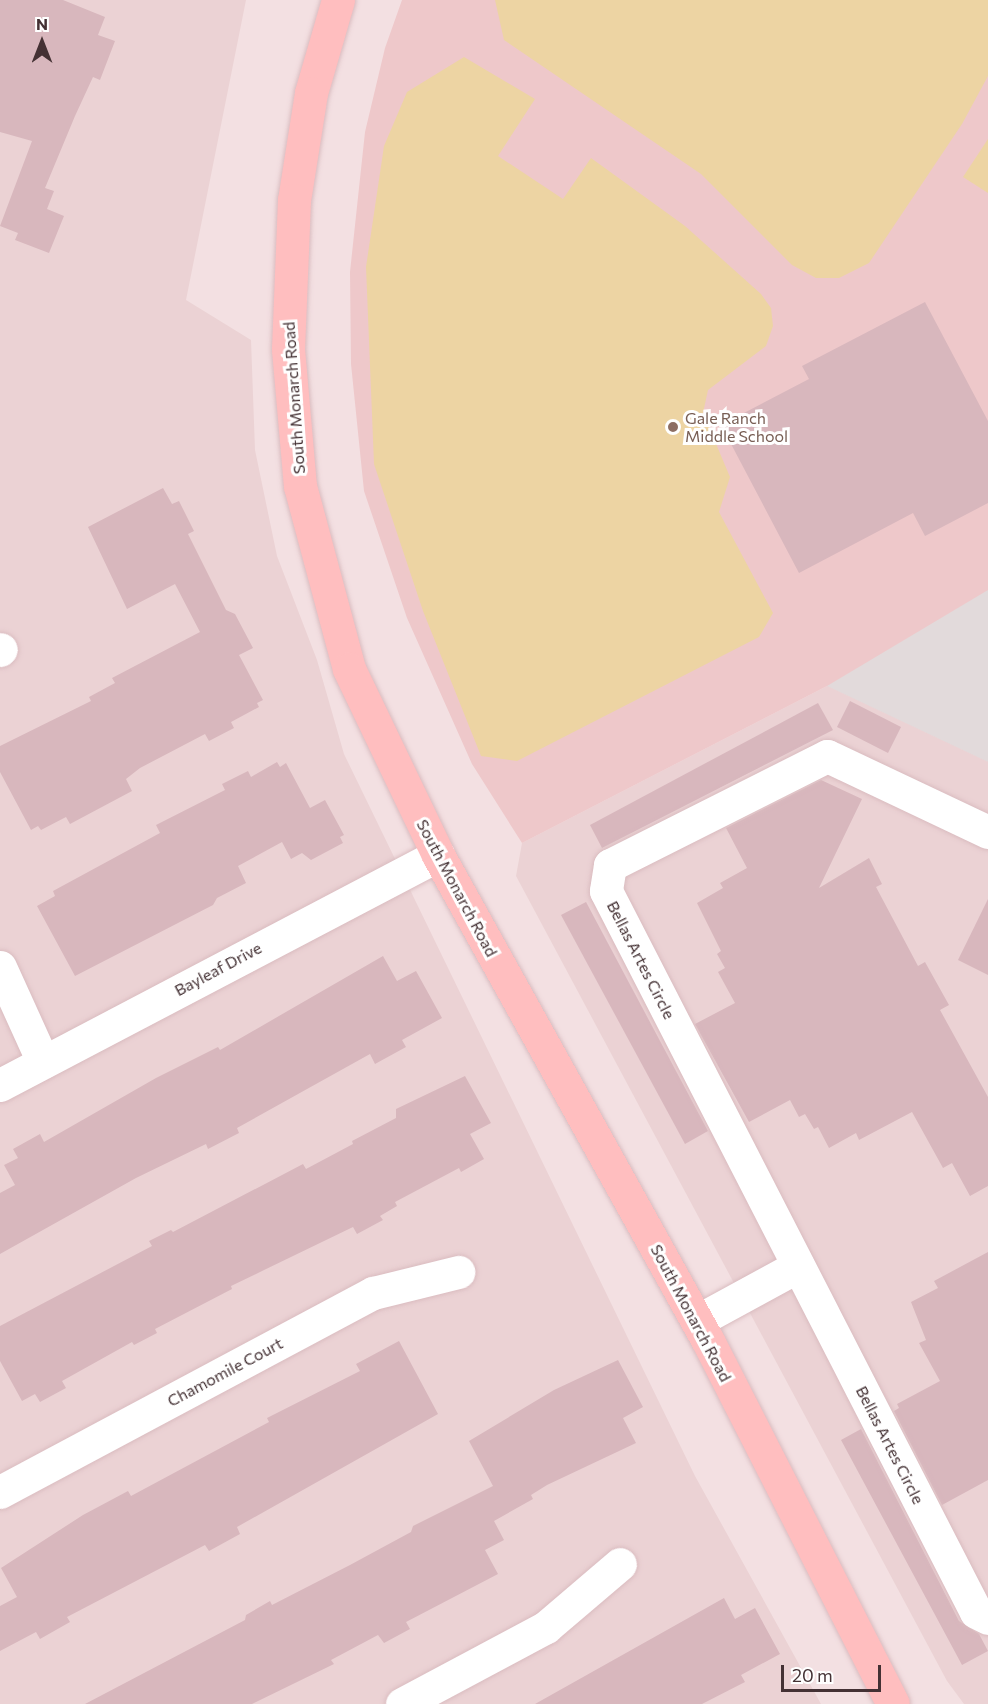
<!DOCTYPE html>
<style>
body{margin:0}
#map{position:relative;width:988px;height:1704px;overflow:hidden;background:#f3e0e2;font-family:Commissioner,sans-serif}
div>[style]{position:absolute}
.residential>*{inset:0;background:#ebd2d4}
.education>*{inset:0;background:#eec8ca}
.green>*{inset:0;background:#edd4a3}
.parking>*{inset:0;background:#e2dadb}
.building>*{inset:0;background:#d8b7bd}
.roads{filter:drop-shadow(0 0 2px #dabcc0) drop-shadow(0 0 2px #dabcc0)}
.street>*{height:33px;margin:-16.5px;padding:0 16.5px;transform-origin:16.5px;border-radius:16.5px;background:#fff}
.secondary>*{height:33px;margin:-16.5px;padding:0 16.5px;transform-origin:16.5px;border-radius:16.5px;background:#ffbebf}
.dots>*{width:16px;height:16px;translate:-50% -50%;box-sizing:border-box;border:3px solid #fff;border-radius:50%}
span{translate:-50% -50%;white-space:nowrap;text-align:center;line-height:1.15;-webkit-text-stroke:6px #fff;paint-order:stroke}
.street-label{font-size:16px;color:#443134}
.education-label{font-size:16px;color:#785e54}
.left{translate:0 -50%;text-align:left}
.north{position:absolute;left:12px;top:12px;width:60px;height:60px;-webkit-text-stroke:4px #fff;paint-order:stroke;rotate:0deg;font-size:16px;font-weight:700;line-height:24px;text-align:center;color:#443134}
.north::after{content:'';display:block;margin:auto;width:21px;height:27px;background:#443134;clip-path:polygon(50% 0,100% 100%,50% 72%,0 100%)}
.scale{position:absolute;left:781px;top:1665px;width:100px;height:27px;box-sizing:border-box;border:3px solid #443134;border-top:0;padding-left:8px;font-size:18px;line-height:21px;white-space:nowrap;color:#443134;-webkit-text-stroke:4px #fff;paint-order:stroke}
</style>
<div id="map">
<div class="residential">
<div style="clip-path:polygon(0 0,246px 0,186px 300px,251px 340px,255px 450px,277px 556px,317px 660px,344px 754px,695px 1476px,821px 1704px,0 1704px)"></div>
<div style="clip-path:polygon(827px 686px,988px 762px,988px 1704px,964px 1704px,947px 1681px,516px 876px,522px 843px)"></div>
</div>
<div class="education">
<div style="clip-path:polygon(402px 0,988px 0,988px 762px,827px 686px,522px 843px,472px 764px,407px 618px,364px 491px,351px 364px,350px 272px,365px 132px,385px 48px)"></div>
</div>
<div class="green">
<div style="clip-path:polygon(495px 0,988px 0,988px 76px,962px 124px,869px 263px,839px 278px,816px 278px,792px 265px,701px 174px,504px 40px)"></div>
<div style="clip-path:polygon(464px 57px,535px 99px,498px 156px,563px 199px,591px 158px,685px 226px,761px 294px,771px 308px,773px 326px,766px 346px,708px 390px,703px 413px,730px 477px,719px 512px,773px 613px,759px 637px,517px 761px,481px 756px,423px 611px,374px 464px,366px 267px,384px 146px,407px 92px)"></div>
<div style="clip-path:polygon(988px 139px,988px 193px,963px 177px)"></div>
</div>
<div class="parking">
<div style="clip-path:polygon(988px 590px,988px 762px,827px 686px)"></div>
</div>
<div class="building">
<div style="clip-path:polygon(0 0,63px 0,105px 17px,98px 35px,115px 41px,100px 80px,93px 77px,75px 116px,45px 188px,54px 191px,47px 209px,64px 216px,49px 253px,15px 240px,18px 233px,0 226px,32px 141px,0 132px)"></div>
<div style="clip-path:polygon(925px 302px,988px 421px,988px 503px,925px 536px,913px 513px,799px 573px,721px 425px,809px 379px,802px 366px)"></div>
<div style="clip-path:polygon(163px 488px,172px 504px,179px 501px,194px 531px,188px 534px,226px 610px,235px 614px,253px 648px,239px 655px,263px 700px,257px 703px,259px 707px,231px 722px,234px 728px,209px 741px,205px 734px,140px 768px,126px 779px,132px 791px,70px 824px,66px 817px,41px 830px,38px 826px,31px 830px,0 772px,0 746px,91px 701px,89px 697px,115px 683px,112px 678px,200px 632px,175px 584px,127px 609px,88px 527px)"></div>
<div style="clip-path:polygon(850px 701px,901px 727px,888px 753px,837px 727px)"></div>
<div style="clip-path:polygon(818px 703px,833px 730px,602px 848px,590px 825px)"></div>
<div style="clip-path:polygon(277px 762px,280px 767px,286px 763px,310px 808px,325px 800px,344px 835px,340px 837px,343px 843px,311px 860px,302px 853px,291px 859px,282px 842px,238px 866px,246px 883px,217px 898px,213px 905px,75px 976px,37px 906px,55px 896px,53px 891px,160px 833px,156px 825px,225px 790px,222px 784px,248px 771px,251px 777px)"></div>
<div style="clip-path:polygon(821px 780px,862px 799px,819px 888px,869px 858px,882px 884px,876px 887px,918px 966px,925px 962px,949px 1005px,940px 1010px,988px 1097px,988px 1186px,970px 1196px,952px 1163px,943px 1168px,912px 1112px,859px 1140px,856px 1133px,829px 1148px,818px 1127px,814px 1129px,805px 1114px,799px 1117px,790px 1100px,749px 1122px,695px 1024px,735px 1003px,718px 972px,725px 968px,717px 954px,721px 951px,697px 903px,723px 888px,720px 883px,747px 868px,726px 828px)"></div>
<div style="clip-path:polygon(988px 899px,988px 975px,958px 960px)"></div>
<div style="clip-path:polygon(586px 902px,708px 1131px,685px 1144px,561px 915px)"></div>
<div style="clip-path:polygon(383px 956px,397px 981px,416px 971px,442px 1018px,402px 1040px,406px 1047px,375px 1064px,370px 1054px,237px 1128px,239px 1133px,208px 1149px,206px 1144px,136px 1178px,0 1254px,0 1193px,15px 1185px,4px 1165px,18px 1158px,13px 1149px,40px 1134px,44px 1142px,156px 1078px,218px 1047px,220px 1050px)"></div>
<div style="clip-path:polygon(465px 1076px,491px 1123px,470px 1134px,484px 1159px,461px 1172px,459px 1168px,395px 1202px,397px 1206px,380px 1216px,383px 1220px,357px 1234px,353px 1227px,231px 1286px,232px 1289px,155px 1329px,157px 1333px,134px 1345px,132px 1342px,62px 1381px,66px 1388px,40px 1402px,35px 1394px,22px 1401px,0 1361px,0 1326px,152px 1246px,149px 1241px,171px 1230px,173px 1232px,303px 1164px,306px 1169px,353px 1144px,352px 1141px,396px 1118px,396px 1109px)"></div>
<div style="clip-path:polygon(988px 1252px,988px 1480px,942px 1505px,894px 1411px,899px 1408px,897px 1404px,940px 1381px,919px 1343px,926px 1340px,911px 1302px,938px 1288px,934px 1281px)"></div>
<div style="clip-path:polygon(399px 1341px,438px 1414px,237px 1527px,240px 1534px,209px 1551px,205px 1545px,67px 1617px,70px 1622px,40px 1639px,36px 1632px,0 1651px,0 1606px,17px 1597px,1px 1568px,83px 1515px,128px 1491px,131px 1496px,269px 1422px,267px 1418px,360px 1371px,356px 1364px)"></div>
<div style="clip-path:polygon(618px 1360px,643px 1407px,623px 1418px,636px 1443px,547px 1485px,531px 1495px,533px 1499px,494px 1521px,504px 1540px,485px 1550px,498px 1574px,406px 1622px,410px 1629px,384px 1643px,378px 1635px,331px 1660px,334px 1664px,252px 1704px,85px 1704px,245px 1620px,246px 1615px,270px 1601px,272px 1605px,350px 1565px,411px 1532px,413px 1526px,493px 1486px,469px 1441px,554px 1390px)"></div>
<div style="clip-path:polygon(861px 1429px,959px 1621px,979px 1634px,988px 1651px,962px 1665px,841px 1440px)"></div>
<div style="clip-path:polygon(724px 1598px,735px 1619px,755px 1608px,780px 1654px,741px 1675px,745px 1682px,702px 1704px,535px 1704px)"></div>
</div>
<div class="roads">
<div class="street">
<div style="left:0;top:650px;width:1px;rotate:-45deg"></div>
<div style="left:988px;top:832px;width:178px;rotate:-154.7deg"></div>
<div style="left:827px;top:756px;width:243px;rotate:153.3deg"></div>
<div style="left:610px;top:865px;width:26px;rotate:99deg"></div>
<div style="left:606px;top:891px;width:810px;rotate:62.83deg"></div>
<div style="left:976px;top:1612px;width:13px;rotate:27deg"></div>
<div style="left:0;top:967px;width:104px;rotate:65.6deg"></div>
<div style="left:0;top:1085px;width:495px;rotate:-27.7deg"></div>
<div style="left:697px;top:1321px;width:115px;rotate:-28.6deg"></div>
<div style="left:0;top:1492px;width:423px;rotate:-28.1deg"></div>
<div style="left:373px;top:1293px;width:88px;rotate:-13.9deg"></div>
<div style="left:402px;top:1704px;width:163px;rotate:-28.1deg"></div>
<div style="left:546px;top:1627px;width:97px;rotate:-40.4deg"></div>
</div>
<div class="secondary">
<div style="left:338px;top:0;width:97px;rotate:106.2deg"></div>
<div style="left:311px;top:93px;width:108px;rotate:99deg"></div>
<div style="left:294px;top:200px;width:149px;rotate:92.3deg"></div>
<div style="left:288px;top:349px;width:138px;rotate:85deg"></div>
<div style="left:300px;top:486px;width:189px;rotate:75deg"></div>
<div style="left:349px;top:669px;width:206px;rotate:64.4deg"></div>
<div style="left:438px;top:855px;width:556px;rotate:60.95deg"></div>
<div style="left:708px;top:1341px;width:407px;rotate:63deg"></div>
</div>
</div>
<div class="dots">
<div style="left:673px;top:427px;background:#8d6e63"></div>
</div>
<div class="street-label">
<span style="left:294px;top:398px;rotate:-94deg">South Monarch Road</span>
<span style="left:457px;top:888px;rotate:62deg">South Monarch Road</span>
<span style="left:641px;top:960px;rotate:63deg">Bellas Artes Circle</span>
<span style="left:218px;top:969px;rotate:-28deg">Bayleaf Drive</span>
<span style="left:691px;top:1313px;rotate:62deg">South Monarch Road</span>
<span style="left:225px;top:1372px;rotate:-28deg">Chamomile Court</span>
<span style="left:890px;top:1445px;rotate:63deg">Bellas Artes Circle</span>
</div>
<div class="education-label">
<span class="left" style="left:685px;top:427px">Gale Ranch<br>Middle School</span>
</div>
<div class="north">N</div>
<div class="scale">20 m</div>
</div>
